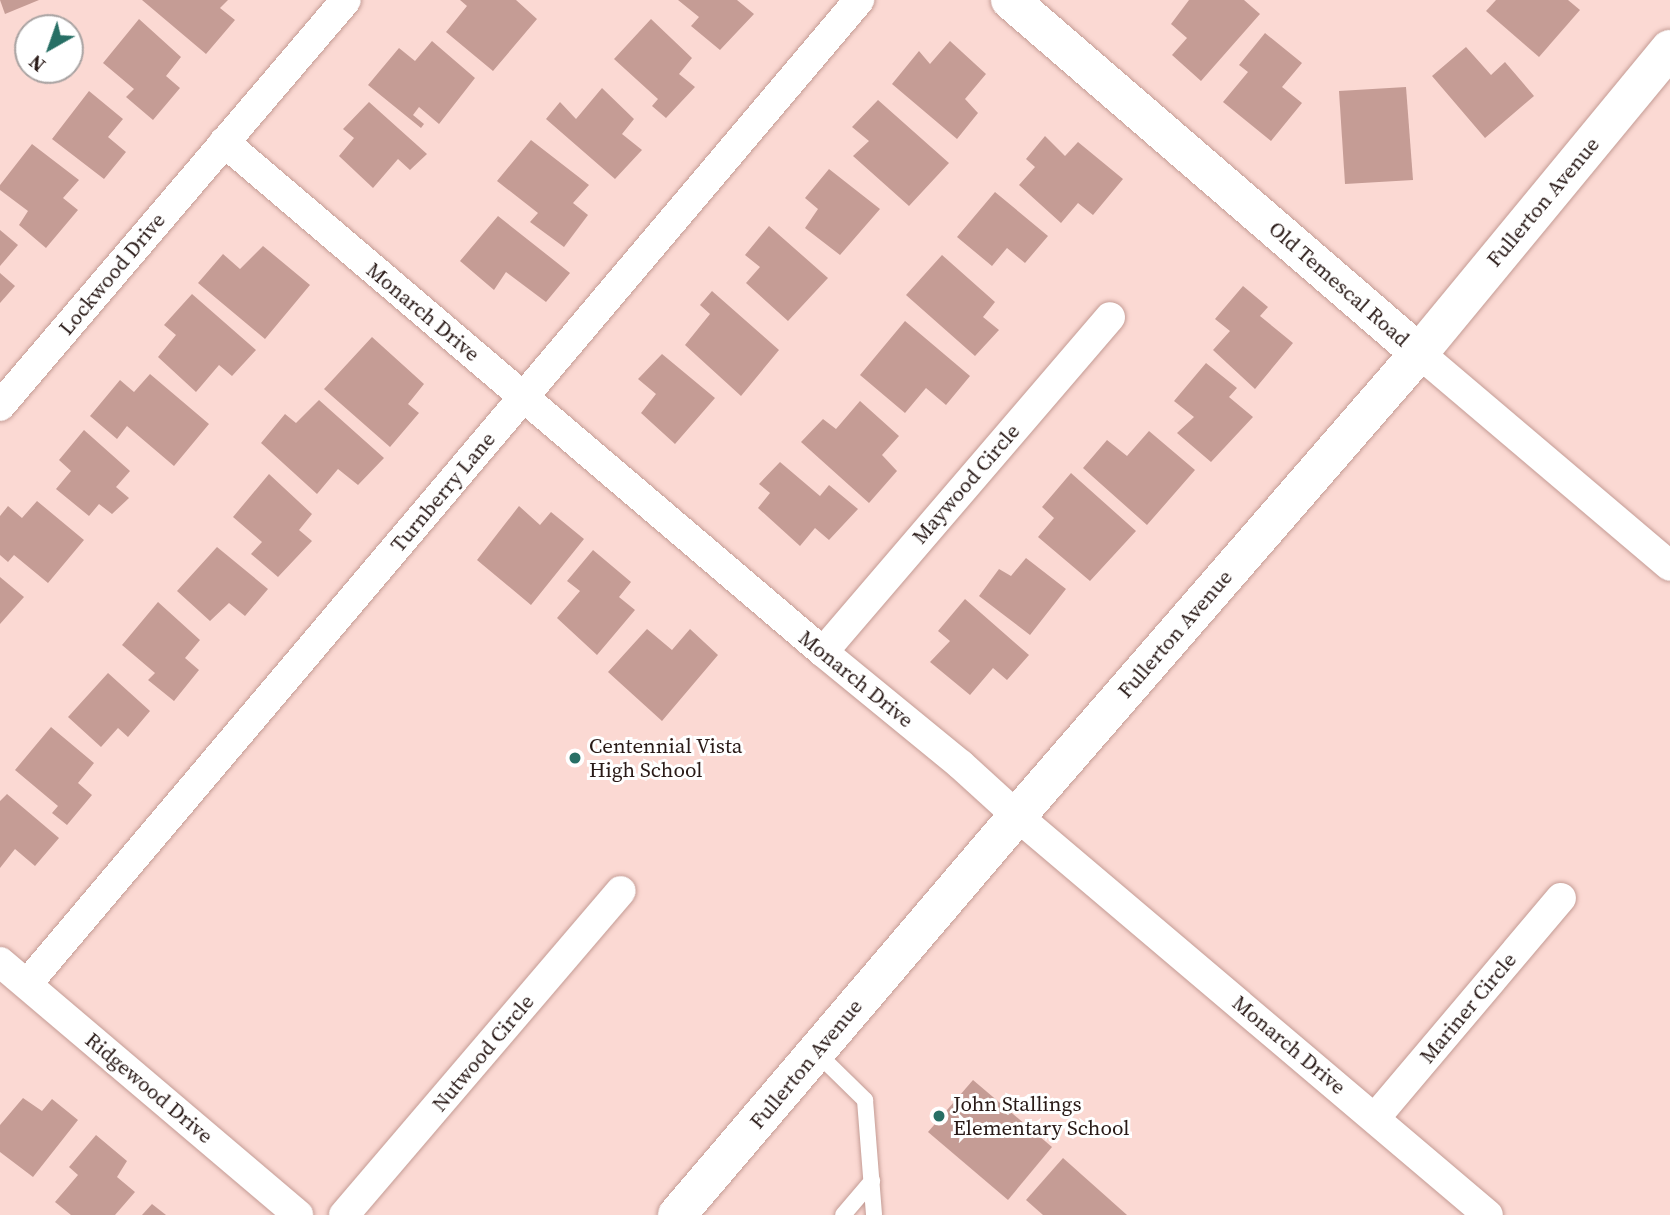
<!DOCTYPE html>
<style>
body{margin:0}
#map{position:relative;width:1670px;height:1215px;overflow:hidden;background:#fbd9d3;font-family:"Source Serif 4",serif}
div>[style]{position:absolute}
.building>*{inset:0;background:#c59c95}
.roads{filter:drop-shadow(0 0 2px #c49c95) drop-shadow(0 0 2px #c49c95)}
.lane>*{height:16px;margin:-8px;padding:0 8px;transform-origin:8px;border-radius:8px;background:#fff}
.street>*{height:30px;margin:-15px;padding:0 15px;transform-origin:15px;border-radius:15px;background:#fff}
.secondary>*{height:38px;margin:-19px;padding:0 19px;transform-origin:19px;border-radius:19px;background:#fff}
.dots>*{width:19px;height:19px;translate:-50% -50%;box-sizing:border-box;border:4px solid #fff;border-radius:50%}
span{translate:-50% -50%;white-space:nowrap;text-align:center;line-height:1.15;-webkit-text-stroke:6px #fff;paint-order:stroke}
.street-label{font-size:21px;color:#291a17}
.poi-label{font-size:21px;color:#291a17}
.left{translate:0 -50%;text-align:left}
.north{position:absolute;left:14px;top:14px;width:70px;height:70px;box-sizing:border-box;background:#fff;border:2px solid #a9a3a2;border-radius:50%;rotate:220deg;font-size:19px;font-weight:700;line-height:28px;text-align:center;color:#291a17}
.north::after{content:'';display:block;margin:auto;width:24px;height:32px;background:#276f65;clip-path:polygon(50% 0,100% 100%,50% 72%,0 100%)}
</style>
<div id="map">
<div class="building">
<div style="clip-path:polygon(0 0,39px 0,5px 14px)"></div>
<div style="clip-path:polygon(142px 0,228px 0,220px 8px,235px 20px,206px 54px)"></div>
<div style="clip-path:polygon(460px 0,516px 0,537px 19px,493px 71px,446px 32px,467px 6px)"></div>
<div style="clip-path:polygon(678px 0,737px 0,754px 14px,720px 50px,691px 26px,699px 17px)"></div>
<div style="clip-path:polygon(1189px 0,1244px 0,1260px 14px,1201px 81px,1172px 55px,1187px 38px,1171px 24px)"></div>
<div style="clip-path:polygon(1496px 0,1568px 0,1580px 10px,1539px 57px,1486px 11px)"></div>
<div style="clip-path:polygon(139px 19px,181px 57px,166px 76px,180px 88px,153px 120px,126px 97px,134px 89px,103px 63px)"></div>
<div style="clip-path:polygon(651px 19px,692px 58px,679px 74px,695px 87px,666px 118px,652px 106px,658px 99px,614px 59px)"></div>
<div style="clip-path:polygon(1265px 33px,1302px 63px,1282px 87px,1302px 103px,1271px 141px,1223px 102px,1248px 72px,1239px 65px)"></div>
<div style="clip-path:polygon(432px 41px,475px 78px,439px 124px,419px 107px,413px 115px,424px 124px,421px 128px,368px 85px,399px 48px,415px 61px)"></div>
<div style="clip-path:polygon(950px 41px,986px 74px,965px 99px,978px 113px,957px 139px,892px 84px,919px 51px,930px 64px)"></div>
<div style="clip-path:polygon(1466px 47px,1491px 75px,1505px 62px,1534px 96px,1485px 138px,1432px 76px)"></div>
<div style="clip-path:polygon(1406px 87px,1413px 180px,1345px 184px,1339px 91px)"></div>
<div style="clip-path:polygon(602px 88px,634px 119px,622px 134px,642px 150px,615px 179px,546px 119px,560px 102px,576px 119px)"></div>
<div style="clip-path:polygon(89px 91px,123px 119px,108px 137px,126px 152px,104px 179px,52px 139px)"></div>
<div style="clip-path:polygon(878px 100px,949px 163px,909px 206px,853px 156px,869px 141px,852px 127px)"></div>
<div style="clip-path:polygon(369px 102px,427px 154px,410px 170px,398px 159px,373px 188px,339px 156px,354px 138px,343px 129px)"></div>
<div style="clip-path:polygon(1045px 136px,1065px 156px,1078px 142px,1123px 179px,1093px 215px,1078px 203px,1061px 223px,1019px 185px,1035px 167px,1026px 159px)"></div>
<div style="clip-path:polygon(531px 140px,589px 185px,573px 203px,588px 215px,564px 247px,530px 222px,538px 213px,497px 181px)"></div>
<div style="clip-path:polygon(32px 144px,79px 180px,63px 198px,78px 210px,46px 248px,19px 225px,28px 211px,0 190px,0 185px)"></div>
<div style="clip-path:polygon(829px 169px,880px 209px,840px 255px,805px 228px,818px 209px,805px 198px)"></div>
<div style="clip-path:polygon(995px 192px,1048px 236px,1025px 263px,1007px 248px,992px 266px,957px 237px)"></div>
<div style="clip-path:polygon(498px 216px,570px 273px,546px 302px,506px 272px,494px 290px,460px 261px)"></div>
<div style="clip-path:polygon(769px 226px,828px 278px,788px 321px,746px 283px,760px 267px,745px 255px)"></div>
<div style="clip-path:polygon(0 230px,18px 245px,0 266px)"></div>
<div style="clip-path:polygon(263px 246px,310px 285px,265px 339px,198px 283px,223px 254px,240px 269px)"></div>
<div style="clip-path:polygon(942px 255px,995px 302px,983px 317px,999px 330px,975px 356px,906px 295px)"></div>
<div style="clip-path:polygon(0 273px,15px 286px,0 303px)"></div>
<div style="clip-path:polygon(1243px 286px,1268px 307px,1260px 316px,1293px 343px,1255px 389px,1213px 350px,1230px 331px,1215px 319px)"></div>
<div style="clip-path:polygon(712px 291px,779px 350px,741px 396px,685px 345px,710px 314px,700px 305px)"></div>
<div style="clip-path:polygon(192px 294px,256px 350px,232px 376px,219px 365px,196px 392px,158px 357px,176px 335px,164px 325px)"></div>
<div style="clip-path:polygon(905px 321px,970px 376px,946px 405px,926px 388px,905px 413px,860px 375px)"></div>
<div style="clip-path:polygon(372px 337px,424px 384px,408px 404px,419px 413px,390px 447px,324px 389px)"></div>
<div style="clip-path:polygon(662px 354px,715px 398px,675px 444px,641px 413px,656px 394px,638px 379px)"></div>
<div style="clip-path:polygon(1206px 363px,1237px 388px,1229px 397px,1253px 417px,1211px 462px,1177px 433px,1194px 417px,1174px 401px)"></div>
<div style="clip-path:polygon(150px 374px,209px 424px,174px 466px,127px 426px,117px 439px,90px 416px,120px 380px,134px 392px)"></div>
<div style="clip-path:polygon(319px 400px,384px 458px,358px 485px,338px 469px,317px 494px,261px 443px,285px 414px,296px 423px)"></div>
<div style="clip-path:polygon(860px 401px,899px 436px,882px 455px,897px 471px,869px 503px,801px 442px,823px 419px,836px 429px)"></div>
<div style="clip-path:polygon(84px 430px,130px 471px,116px 487px,129px 498px,112px 514px,99px 504px,89px 516px,56px 489px,71px 471px,59px 460px)"></div>
<div style="clip-path:polygon(1149px 431px,1195px 470px,1147px 525px,1083px 468px,1107px 440px,1127px 456px)"></div>
<div style="clip-path:polygon(780px 462px,820px 496px,829px 485px,858px 509px,829px 540px,815px 528px,800px 546px,758px 508px,770px 493px,759px 484px)"></div>
<div style="clip-path:polygon(1071px 473px,1136px 531px,1090px 581px,1038px 537px,1054px 518px,1042px 507px)"></div>
<div style="clip-path:polygon(269px 474px,312px 514px,299px 530px,312px 541px,278px 577px,251px 554px,262px 542px,233px 517px)"></div>
<div style="clip-path:polygon(37px 501px,84px 540px,48px 583px,14px 555px,8px 562px,0 555px,0 516px,8px 506px,22px 518px)"></div>
<div style="clip-path:polygon(519px 506px,540px 525px,551px 512px,584px 539px,531px 605px,477px 560px)"></div>
<div style="clip-path:polygon(217px 547px,268px 589px,245px 616px,229px 603px,210px 621px,177px 591px)"></div>
<div style="clip-path:polygon(593px 550px,631px 582px,619px 597px,635px 610px,597px 655px,557px 618px,580px 591px,567px 581px)"></div>
<div style="clip-path:polygon(1026px 558px,1066px 589px,1030px 635px,979px 596px,999px 569px,1011px 576px)"></div>
<div style="clip-path:polygon(0 577px,24px 597px,0 624px)"></div>
<div style="clip-path:polygon(965px 599px,1029px 655px,1007px 680px,993px 668px,970px 695px,930px 662px,950px 641px,938px 631px)"></div>
<div style="clip-path:polygon(158px 602px,200px 640px,185px 658px,199px 670px,174px 701px,148px 680px,155px 673px,122px 645px)"></div>
<div style="clip-path:polygon(647px 629px,672px 650px,690px 629px,718px 655px,662px 721px,608px 672px)"></div>
<div style="clip-path:polygon(108px 673px,150px 711px,128px 737px,118px 728px,101px 747px,68px 717px)"></div>
<div style="clip-path:polygon(51px 727px,94px 763px,78px 783px,92px 795px,67px 825px,52px 813px,58px 806px,15px 770px)"></div>
<div style="clip-path:polygon(7px 794px,59px 838px,35px 866px,15px 849px,0 868px,0 801px)"></div>
<div style="clip-path:polygon(973px 1080px,1052px 1147px,1008px 1200px,928px 1132px)"></div>
<div style="clip-path:polygon(23px 1098px,42px 1111px,52px 1099px,78px 1120px,33px 1177px,0 1152px,0 1125px)"></div>
<div style="clip-path:polygon(96px 1135px,127px 1161px,117px 1177px,135px 1192px,115px 1215px,71px 1215px,55px 1202px,78px 1175px,69px 1167px)"></div>
<div style="clip-path:polygon(1063px 1158px,1127px 1215px,1043px 1215px,1026px 1200px)"></div>
<div style="clip-path:polygon(152px 1204px,166px 1215px,142px 1215px)"></div>
</div>
<div class="roads">
<div class="lane">
<div style="left:816px;top:1052px;width:69px;rotate:44.4deg"></div>
<div style="left:865px;top:1100px;width:115px;rotate:85.5deg"></div>
<div style="left:843px;top:1215px;width:45px;rotate:-49.5deg"></div>
</div>
<div class="street">
<div style="left:224px;top:142px;width:787px;rotate:40.41deg"></div>
<div style="left:823px;top:652px;width:178px;rotate:39.3deg"></div>
<div style="left:961px;top:765px;width:76px;rotate:42.3deg"></div>
<div style="left:1017px;top:816px;width:617px;rotate:40.27deg"></div>
<div style="left:1419px;top:353px;width:329px;rotate:40.3deg"></div>
<div style="left:0;top:406px;width:533px;rotate:-49.56deg"></div>
<div style="left:823px;top:652px;width:441px;rotate:-49.4deg"></div>
<div style="left:0;top:962px;width:391px;rotate:40.3deg"></div>
<div style="left:27px;top:984px;width:1289px;rotate:-49.78deg"></div>
<div style="left:1375px;top:1118px;width:288px;rotate:-49.8deg"></div>
<div style="left:344px;top:1215px;width:426px;rotate:-49.5deg"></div>
</div>
<div class="secondary">
<div style="left:1010px;top:0;width:540px;rotate:40.8deg"></div>
<div style="left:677px;top:1215px;width:524px;rotate:-49.56deg"></div>
<div style="left:1017px;top:816px;width:613px;rotate:-49.03deg"></div>
<div style="left:1419px;top:353px;width:394px;rotate:-50.5deg"></div>
</div>
</div>
<div class="dots">
<div style="left:575px;top:758px;background:#276f65"></div>
<div style="left:939px;top:1116px;background:#276f65"></div>
</div>
<div class="street-label">
<span style="left:1543px;top:202px;rotate:-50deg">Fullerton Avenue</span>
<span style="left:112px;top:274px;rotate:-50deg">Lockwood Drive</span>
<span style="left:1339px;top:284px;rotate:41deg">Old Temescal Road</span>
<span style="left:423px;top:312px;rotate:40deg">Monarch Drive</span>
<span style="left:966px;top:484px;rotate:-49deg">Maywood Circle</span>
<span style="left:443px;top:492px;rotate:-50deg">Turnberry Lane</span>
<span style="left:1175px;top:634px;rotate:-49deg">Fullerton Avenue</span>
<span style="left:856px;top:679px;rotate:39deg">Monarch Drive</span>
<span style="left:1468px;top:1008px;rotate:-50deg">Mariner Circle</span>
<span style="left:1289px;top:1045px;rotate:40deg">Monarch Drive</span>
<span style="left:483px;top:1053px;rotate:-50deg">Nutwood Circle</span>
<span style="left:806px;top:1064px;rotate:-50deg">Fullerton Avenue</span>
<span style="left:149px;top:1088px;rotate:40deg">Ridgewood Drive</span>
</div>
<div class="poi-label">
<span class="left" style="left:589px;top:758px">Centennial Vista<br>High School</span>
<span class="left" style="left:953px;top:1116px">John Stallings<br>Elementary School</span>
</div>
<div class="north">N</div>
</div>
